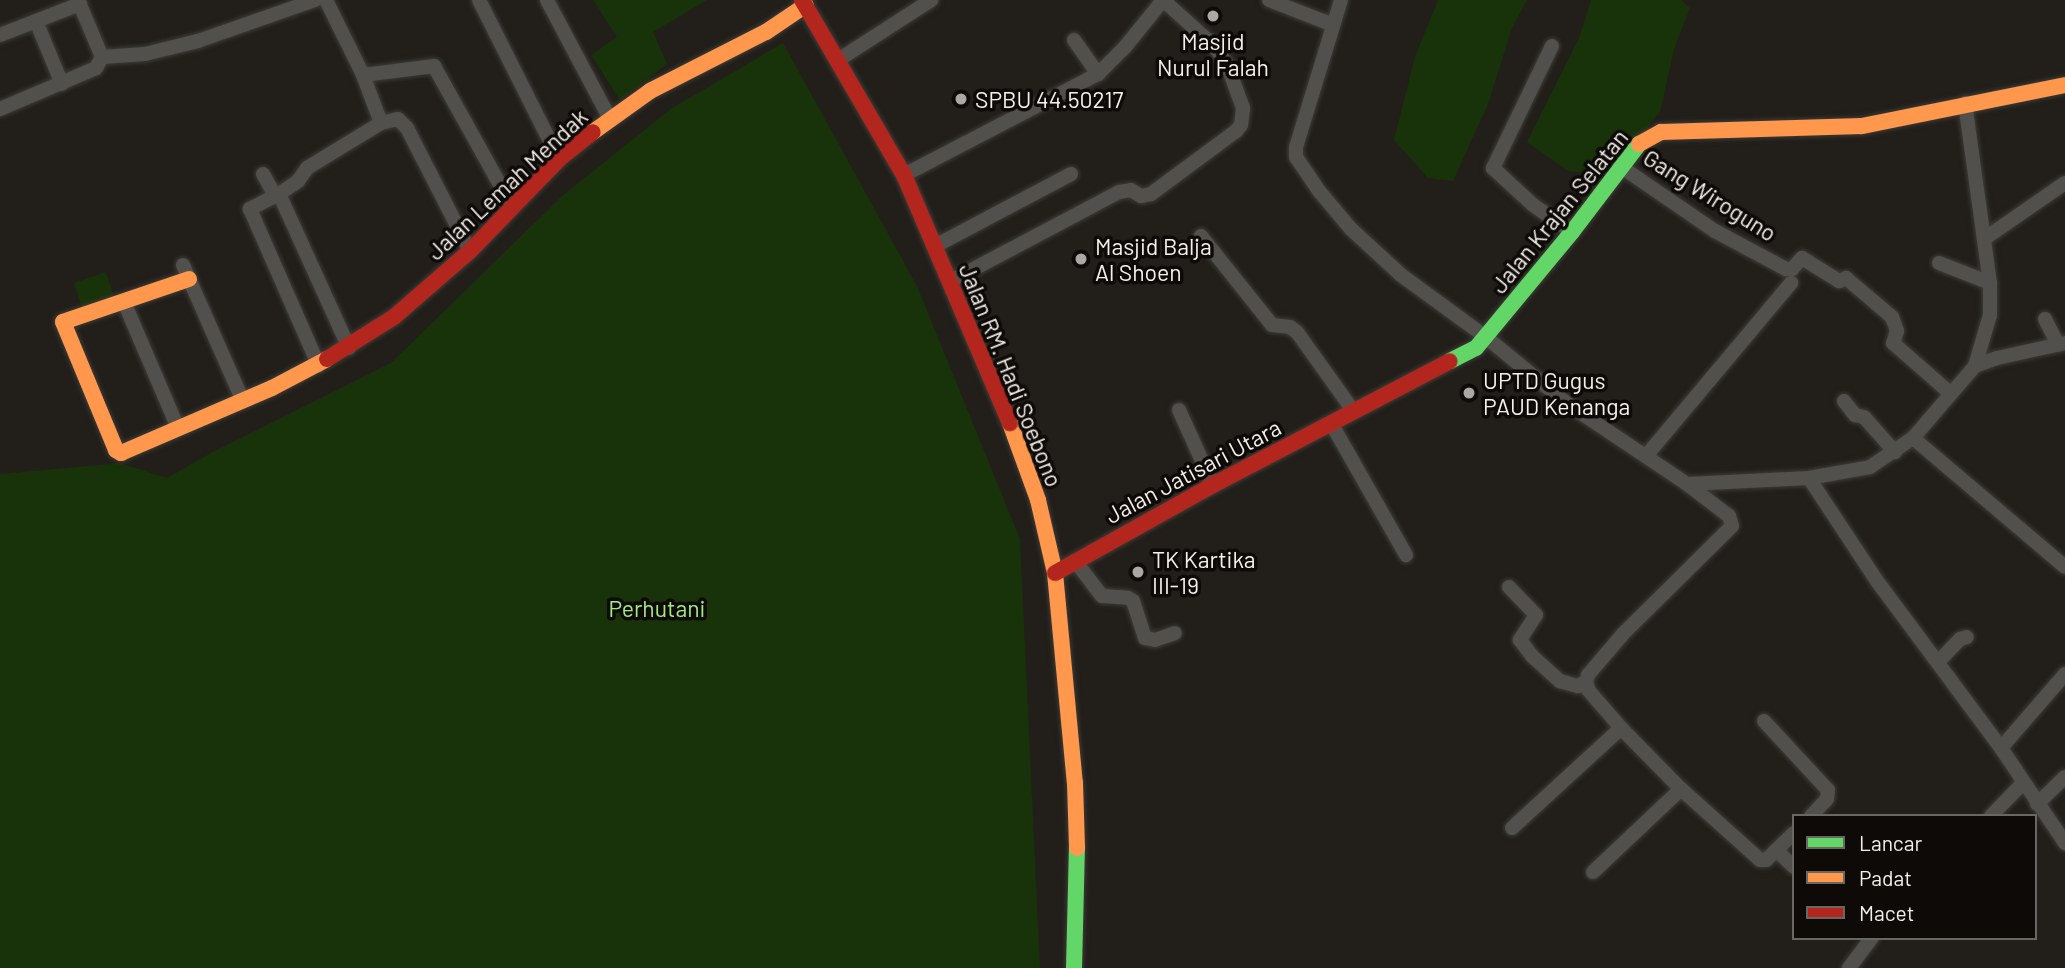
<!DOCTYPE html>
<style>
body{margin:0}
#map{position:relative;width:2065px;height:968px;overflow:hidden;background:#221f1a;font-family:Barlow,sans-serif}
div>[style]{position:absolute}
.green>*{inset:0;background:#183209}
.roads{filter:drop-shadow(0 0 2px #3d3b37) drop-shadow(0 0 2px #3d3b37)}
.street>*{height:14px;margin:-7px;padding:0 7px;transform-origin:7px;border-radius:7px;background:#52504d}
.fast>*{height:16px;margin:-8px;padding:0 8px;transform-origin:8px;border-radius:8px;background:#63d668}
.slow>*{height:16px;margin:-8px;padding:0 8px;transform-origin:8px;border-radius:8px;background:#ff974d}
.jam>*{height:16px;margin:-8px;padding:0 8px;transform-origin:8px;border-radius:8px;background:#b3261e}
.dots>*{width:19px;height:19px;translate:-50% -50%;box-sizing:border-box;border:4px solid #0d0a07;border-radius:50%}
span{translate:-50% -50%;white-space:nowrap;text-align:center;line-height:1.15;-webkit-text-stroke:7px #0d0a07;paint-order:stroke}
.poi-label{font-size:23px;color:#f5f0eb}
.left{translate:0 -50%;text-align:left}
.street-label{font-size:23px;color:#f5f0eb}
.park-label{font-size:23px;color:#a1eb7f}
.legend{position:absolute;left:1792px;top:814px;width:245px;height:126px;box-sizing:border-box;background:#0d0a07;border:2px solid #6a6662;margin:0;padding:9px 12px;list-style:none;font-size:21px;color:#f5f0eb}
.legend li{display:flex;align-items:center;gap:14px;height:35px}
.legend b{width:35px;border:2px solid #6a6662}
</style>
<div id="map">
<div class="green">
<div style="clip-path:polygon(593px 0,707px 0,653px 32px,667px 64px,620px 100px,591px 55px,617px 37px)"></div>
<div style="clip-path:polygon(1438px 0,1527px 0,1512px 28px,1488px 104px,1453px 181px,1428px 178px,1394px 140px,1415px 57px)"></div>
<div style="clip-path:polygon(1591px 0,1681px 0,1690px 8px,1674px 49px,1660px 112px,1638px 138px,1593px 173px,1568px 171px,1527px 142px,1579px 38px)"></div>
<div style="clip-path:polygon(783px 43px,917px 286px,1020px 539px,1040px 968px,0 968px,0 474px,120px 463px,167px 478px,211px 453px,391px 363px,562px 196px,672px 108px)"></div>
<div style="clip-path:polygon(106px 272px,114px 297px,82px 308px,74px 283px)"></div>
</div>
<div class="roads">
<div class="street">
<div style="left:78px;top:0;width:62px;rotate:67.2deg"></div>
<div style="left:326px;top:0;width:84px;rotate:63.7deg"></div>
<div style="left:363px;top:75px;width:72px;rotate:-7.2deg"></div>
<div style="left:434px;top:66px;width:162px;rotate:60.9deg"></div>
<div style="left:479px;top:0;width:178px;rotate:63.3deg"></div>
<div style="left:547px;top:0;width:135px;rotate:62.1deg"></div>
<div style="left:1269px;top:0;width:69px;rotate:21.3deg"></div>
<div style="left:1341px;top:0;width:154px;rotate:107deg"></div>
<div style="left:1296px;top:147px;width:10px;rotate:90deg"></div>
<div style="left:1296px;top:157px;width:41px;rotate:55.9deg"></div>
<div style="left:1319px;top:191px;width:50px;rotate:49.9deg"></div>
<div style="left:1351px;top:229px;width:68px;rotate:42.6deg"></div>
<div style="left:1401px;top:275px;width:107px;rotate:36.2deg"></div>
<div style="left:1487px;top:338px;width:106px;rotate:39.3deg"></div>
<div style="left:1569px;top:405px;width:142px;rotate:33.8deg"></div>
<div style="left:1687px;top:484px;width:122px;rotate:-2.8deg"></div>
<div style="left:1809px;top:478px;width:62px;rotate:-10.2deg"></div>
<div style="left:1870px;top:467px;width:52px;rotate:-34deg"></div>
<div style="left:1913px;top:438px;width:95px;rotate:-49.3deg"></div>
<div style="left:1975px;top:366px;width:23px;rotate:-20deg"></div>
<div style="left:1997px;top:358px;width:70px;rotate:-12.4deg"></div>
<div style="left:36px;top:21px;width:68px;rotate:67.6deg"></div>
<div style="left:0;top:35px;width:86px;rotate:-21.2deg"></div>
<div style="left:1074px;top:40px;width:42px;rotate:54.8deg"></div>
<div style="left:1552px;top:46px;width:136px;rotate:115.8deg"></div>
<div style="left:1493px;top:168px;width:54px;rotate:42.8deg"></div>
<div style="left:1533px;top:205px;width:47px;rotate:34.7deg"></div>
<div style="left:102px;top:57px;width:43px;rotate:-4deg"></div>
<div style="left:145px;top:54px;width:55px;rotate:-13.8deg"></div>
<div style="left:198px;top:41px;width:124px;rotate:-19.3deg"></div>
<div style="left:838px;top:60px;width:111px;rotate:-32.8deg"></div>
<div style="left:363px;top:75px;width:51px;rotate:69.4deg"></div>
<div style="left:1965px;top:103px;width:182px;rotate:82.1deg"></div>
<div style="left:1990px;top:283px;width:32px;rotate:90deg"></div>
<div style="left:1990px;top:315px;width:53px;rotate:106.4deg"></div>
<div style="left:0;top:109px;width:104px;rotate:-23.1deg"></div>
<div style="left:96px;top:68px;width:13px;rotate:-61deg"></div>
<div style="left:1620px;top:166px;width:115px;rotate:34.4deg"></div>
<div style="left:1715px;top:231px;width:81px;rotate:28.2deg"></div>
<div style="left:1786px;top:269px;width:6px"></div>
<div style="left:1792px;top:269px;width:15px;rotate:-48deg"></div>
<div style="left:1802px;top:258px;width:44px;rotate:31.9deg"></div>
<div style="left:1839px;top:281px;width:8px;rotate:-23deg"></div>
<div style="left:1846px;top:278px;width:60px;rotate:40.3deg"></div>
<div style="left:1892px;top:317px;width:15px;rotate:70deg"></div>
<div style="left:1897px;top:331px;width:13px;rotate:108deg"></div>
<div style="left:1893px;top:343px;width:77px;rotate:41.3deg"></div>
<div style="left:263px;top:174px;width:25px;rotate:61deg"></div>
<div style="left:904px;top:175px;width:219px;rotate:-27.5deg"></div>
<div style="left:1098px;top:74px;width:38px;rotate:-45deg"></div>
<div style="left:1125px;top:47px;width:60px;rotate:-51deg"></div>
<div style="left:279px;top:194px;width:33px;rotate:153deg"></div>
<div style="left:250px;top:209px;width:171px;rotate:66.3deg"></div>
<div style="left:1201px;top:236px;width:114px;rotate:51.4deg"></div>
<div style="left:1272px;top:325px;width:18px;rotate:6deg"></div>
<div style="left:1290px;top:327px;width:9px;rotate:36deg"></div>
<div style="left:1297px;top:332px;width:98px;rotate:54.5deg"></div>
<div style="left:1984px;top:239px;width:98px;rotate:-34.7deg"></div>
<div style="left:935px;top:246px;width:154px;rotate:-27.9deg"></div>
<div style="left:1939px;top:263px;width:55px;rotate:21.4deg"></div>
<div style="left:183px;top:265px;width:149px;rotate:66.2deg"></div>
<div style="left:949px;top:282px;width:192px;rotate:-27.9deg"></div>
<div style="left:1119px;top:192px;width:12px;rotate:-9deg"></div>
<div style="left:1131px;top:190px;width:12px;rotate:31deg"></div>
<div style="left:1141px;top:196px;width:10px;rotate:-11deg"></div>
<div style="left:1151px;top:194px;width:106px;rotate:-36.5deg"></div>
<div style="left:1236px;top:131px;width:8px;rotate:-50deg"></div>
<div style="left:1241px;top:125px;width:17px;rotate:-83deg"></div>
<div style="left:1243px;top:108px;width:47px;rotate:-110deg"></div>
<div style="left:1227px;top:64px;width:24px;rotate:-126deg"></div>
<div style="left:1213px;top:45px;width:67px;rotate:-138deg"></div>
<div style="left:124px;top:302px;width:137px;rotate:66.8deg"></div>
<div style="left:2045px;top:319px;width:29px;rotate:63deg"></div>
<div style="left:349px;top:348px;width:169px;rotate:-114.4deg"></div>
<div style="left:279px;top:194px;width:23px;rotate:-34deg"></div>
<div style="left:298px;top:181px;width:16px;rotate:-55deg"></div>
<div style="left:307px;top:168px;width:87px;rotate:-31.3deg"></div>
<div style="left:381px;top:123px;width:17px;rotate:-13deg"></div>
<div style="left:398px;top:119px;width:13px;rotate:45deg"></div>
<div style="left:407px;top:128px;width:138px;rotate:62.9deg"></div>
<div style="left:1844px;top:401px;width:18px;rotate:52deg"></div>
<div style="left:1855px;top:415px;width:9px;rotate:13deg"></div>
<div style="left:1864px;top:417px;width:47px;rotate:48.5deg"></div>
<div style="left:1179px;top:410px;width:82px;rotate:65.6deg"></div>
<div style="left:1331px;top:423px;width:152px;rotate:60.4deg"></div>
<div style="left:1913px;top:438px;width:199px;rotate:40.3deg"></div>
<div style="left:1646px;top:456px;width:226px;rotate:-50deg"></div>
<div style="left:1809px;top:478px;width:123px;rotate:56.6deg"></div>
<div style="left:1877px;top:581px;width:208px;rotate:53.4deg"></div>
<div style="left:2001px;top:748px;width:115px;rotate:56deg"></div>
<div style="left:1687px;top:484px;width:53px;rotate:37.3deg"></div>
<div style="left:1729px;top:516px;width:10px;rotate:73deg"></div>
<div style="left:1732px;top:526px;width:153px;rotate:135.3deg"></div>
<div style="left:1623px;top:634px;width:54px;rotate:130.5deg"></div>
<div style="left:1588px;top:675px;width:7px;rotate:106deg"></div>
<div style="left:1586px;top:682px;width:9px;rotate:72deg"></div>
<div style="left:1589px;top:691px;width:49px;rotate:49.1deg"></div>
<div style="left:1621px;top:728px;width:86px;rotate:45.5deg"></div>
<div style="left:1681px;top:789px;width:106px;rotate:41.9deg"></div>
<div style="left:1760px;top:860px;width:6px"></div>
<div style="left:1766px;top:860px;width:39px;rotate:-44deg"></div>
<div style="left:1075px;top:561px;width:44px;rotate:52.4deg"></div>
<div style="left:1102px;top:596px;width:26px;rotate:4deg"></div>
<div style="left:1128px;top:598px;width:6px;rotate:31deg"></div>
<div style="left:1133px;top:601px;width:39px;rotate:72deg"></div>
<div style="left:1145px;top:638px;width:10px;rotate:11deg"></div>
<div style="left:1155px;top:640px;width:21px;rotate:-19deg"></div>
<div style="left:1509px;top:587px;width:39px;rotate:46deg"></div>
<div style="left:1536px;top:615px;width:30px;rotate:123deg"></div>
<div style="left:1520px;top:640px;width:20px;rotate:53deg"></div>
<div style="left:1532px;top:656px;width:38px;rotate:42deg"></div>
<div style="left:1560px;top:681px;width:19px;rotate:16deg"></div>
<div style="left:1578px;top:686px;width:9px;rotate:-27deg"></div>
<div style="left:1938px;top:662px;width:32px;rotate:-46deg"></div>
<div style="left:1960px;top:639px;width:7px;rotate:-16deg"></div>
<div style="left:1764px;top:721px;width:94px;rotate:47.2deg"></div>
<div style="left:1828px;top:790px;width:9px;rotate:96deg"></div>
<div style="left:1827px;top:799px;width:23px;rotate:133deg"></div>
<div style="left:2001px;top:748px;width:98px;rotate:-49.1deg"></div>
<div style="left:2037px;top:804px;width:39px;rotate:-44deg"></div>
<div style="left:1991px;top:816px;width:46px;rotate:-45.9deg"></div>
<div style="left:1512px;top:828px;width:148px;rotate:-42.5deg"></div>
<div style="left:1776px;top:850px;width:25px;rotate:43deg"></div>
<div style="left:1593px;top:872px;width:121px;rotate:-43.3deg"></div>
<div style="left:1849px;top:968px;width:38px;rotate:-53deg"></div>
</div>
<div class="fast">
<div style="left:1450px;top:361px;width:29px;rotate:-27deg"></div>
<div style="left:1476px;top:348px;width:151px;rotate:-50.4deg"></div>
<div style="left:1572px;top:232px;width:111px;rotate:-52.7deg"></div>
<div style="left:1074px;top:968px;width:120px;rotate:-88.6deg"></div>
</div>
<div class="slow">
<div style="left:593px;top:132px;width:70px;rotate:-35.7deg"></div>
<div style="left:650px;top:91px;width:130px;rotate:-27deg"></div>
<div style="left:766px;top:32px;width:48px;rotate:-34deg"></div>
<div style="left:1639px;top:144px;width:25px;rotate:-29deg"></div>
<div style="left:1661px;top:132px;width:201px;rotate:-1.7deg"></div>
<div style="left:1862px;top:126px;width:207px;rotate:-11.4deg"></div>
<div style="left:189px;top:279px;width:133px;rotate:161.2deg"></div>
<div style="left:63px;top:322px;width:139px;rotate:67.5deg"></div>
<div style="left:116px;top:450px;width:6px;rotate:31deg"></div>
<div style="left:121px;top:453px;width:164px;rotate:-23.3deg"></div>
<div style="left:272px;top:388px;width:62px;rotate:-27.8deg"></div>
<div style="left:1010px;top:423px;width:82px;rotate:70deg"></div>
<div style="left:1038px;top:500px;width:75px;rotate:76.9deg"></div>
<div style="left:1055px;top:573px;width:211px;rotate:84.6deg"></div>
<div style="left:1075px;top:783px;width:65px;rotate:88.2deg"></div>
</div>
<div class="jam">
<div style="left:802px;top:0;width:203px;rotate:59.8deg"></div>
<div style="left:904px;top:175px;width:270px;rotate:66.9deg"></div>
<div style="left:327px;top:359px;width:79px;rotate:-32.1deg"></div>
<div style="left:394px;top:317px;width:101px;rotate:-41deg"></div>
<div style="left:470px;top:251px;width:128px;rotate:-45.9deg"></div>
<div style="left:559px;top:159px;width:43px;rotate:-38.5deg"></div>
<div style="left:1055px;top:573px;width:181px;rotate:-29.1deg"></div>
<div style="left:1213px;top:485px;width:267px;rotate:-27.6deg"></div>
</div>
</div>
<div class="dots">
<div style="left:1213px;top:16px;background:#aba7a2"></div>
<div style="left:961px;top:99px;background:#aba7a2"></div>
<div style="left:1081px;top:259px;background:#aba7a2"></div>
<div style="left:1469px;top:393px;background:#aba7a2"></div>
<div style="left:1138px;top:572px;background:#aba7a2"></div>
</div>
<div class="poi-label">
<span style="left:1213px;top:54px">Masjid<br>Nurul Falah</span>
<span class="left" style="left:975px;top:99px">SPBU 44.50217</span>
<span class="left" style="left:1095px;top:259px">Masjid Balja<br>Al Shoen</span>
<span class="left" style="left:1483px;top:393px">UPTD Gugus<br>PAUD Kenanga</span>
<span class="left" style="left:1152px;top:572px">TK Kartika<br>III-19</span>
</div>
<div class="street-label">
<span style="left:507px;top:184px;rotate:-43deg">Jalan Lemah Mendak</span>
<span style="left:1710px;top:195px;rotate:32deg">Gang Wiroguno</span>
<span style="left:1559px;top:211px;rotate:-51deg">Jalan Krajan Selatan</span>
<span style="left:1011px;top:375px;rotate:68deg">Jalan RM. Hadi Soebono</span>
<span style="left:1193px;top:471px;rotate:-28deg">Jalan Jatisari Utara</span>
</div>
<div class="park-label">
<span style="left:657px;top:608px">Perhutani</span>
</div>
<ul class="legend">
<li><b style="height:9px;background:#63d668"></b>Lancar</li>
<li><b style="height:9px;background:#ff974d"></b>Padat</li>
<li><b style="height:9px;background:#b3261e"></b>Macet</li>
</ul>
</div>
